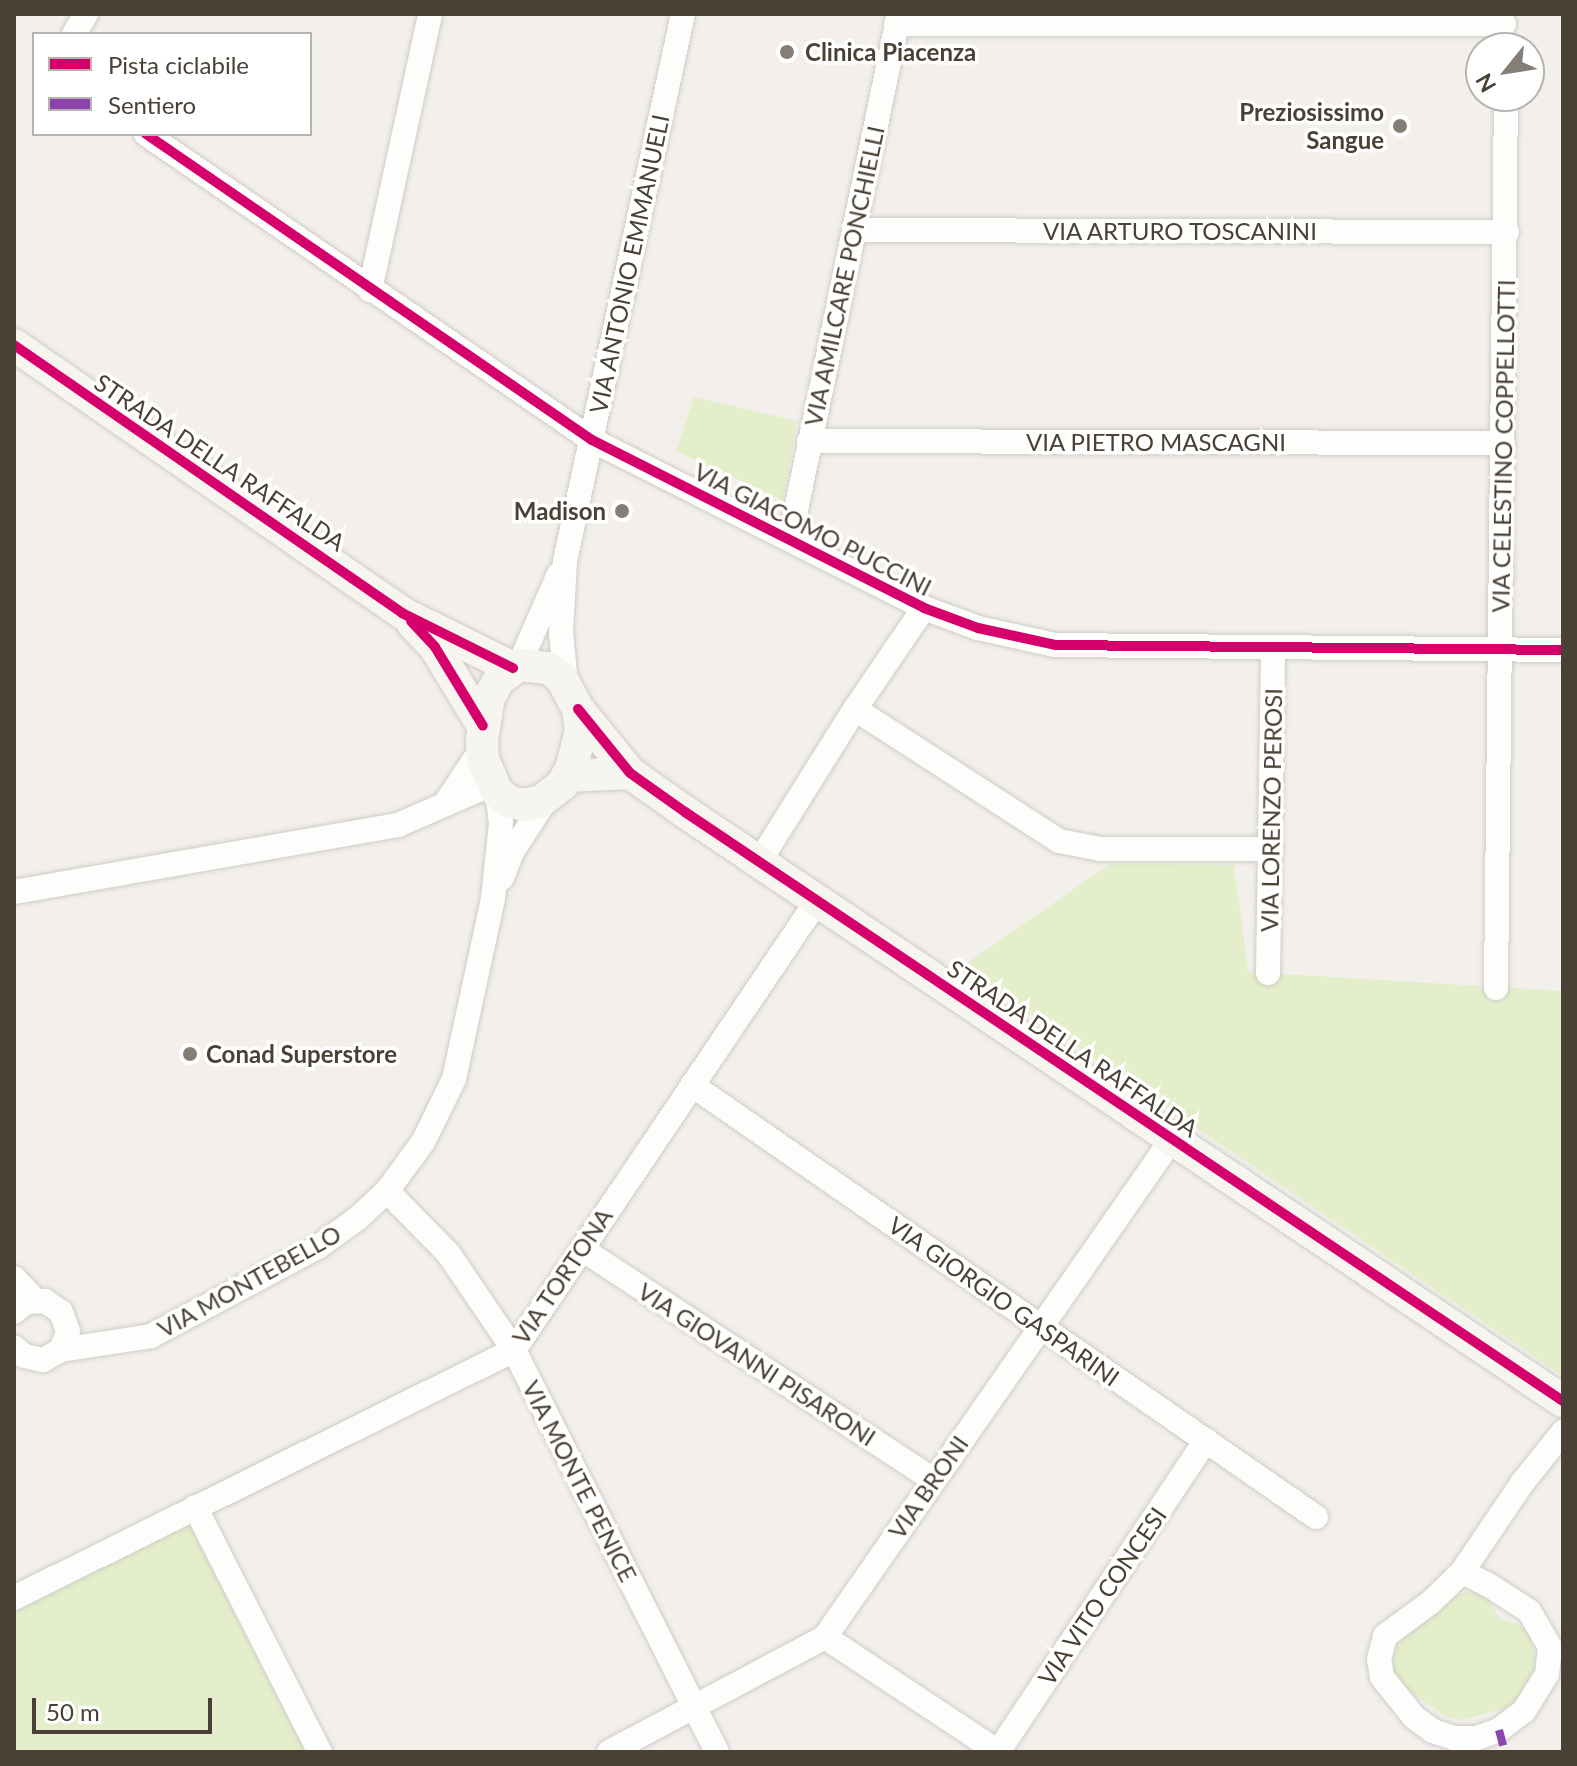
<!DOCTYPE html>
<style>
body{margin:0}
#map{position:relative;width:1577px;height:1766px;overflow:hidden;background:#f3f0ec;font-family:Lato,sans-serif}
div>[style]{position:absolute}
.green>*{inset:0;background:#e4eeca}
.roads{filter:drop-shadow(0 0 2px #cfccc8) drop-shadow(0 0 2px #cfccc8)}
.street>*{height:24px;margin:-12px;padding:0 12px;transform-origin:12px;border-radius:12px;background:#fdfdfc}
.secondary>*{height:32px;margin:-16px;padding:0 16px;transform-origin:16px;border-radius:16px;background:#f7f5f0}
.quiet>*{height:8px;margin-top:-4px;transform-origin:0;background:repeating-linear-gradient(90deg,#8e44ad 0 16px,transparent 0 24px)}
.cycleway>*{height:10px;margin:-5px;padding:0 5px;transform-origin:5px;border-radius:5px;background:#d6006c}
.dots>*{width:22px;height:22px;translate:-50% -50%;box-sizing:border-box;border:4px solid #fff;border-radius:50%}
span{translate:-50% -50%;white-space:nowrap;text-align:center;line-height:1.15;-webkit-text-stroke:7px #fff;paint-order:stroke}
.poi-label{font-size:24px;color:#4a4136;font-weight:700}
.left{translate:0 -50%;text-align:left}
.right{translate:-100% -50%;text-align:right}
.street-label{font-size:24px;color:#4a4136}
.frame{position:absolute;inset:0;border:16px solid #4a4136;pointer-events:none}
.legend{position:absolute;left:32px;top:32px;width:280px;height:104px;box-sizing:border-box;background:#fff;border:2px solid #b7b3af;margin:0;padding:10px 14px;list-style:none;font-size:24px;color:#4a4136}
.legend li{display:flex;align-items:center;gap:16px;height:40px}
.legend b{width:40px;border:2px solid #b7b3af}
.north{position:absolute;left:1465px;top:32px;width:80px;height:80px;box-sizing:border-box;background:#fff;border:2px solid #b7b3af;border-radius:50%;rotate:240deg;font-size:22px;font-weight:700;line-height:32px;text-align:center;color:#4a4136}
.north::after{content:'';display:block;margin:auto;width:28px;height:36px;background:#857e76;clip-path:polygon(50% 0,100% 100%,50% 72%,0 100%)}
.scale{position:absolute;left:32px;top:1698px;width:180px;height:36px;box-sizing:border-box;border:4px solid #4a4136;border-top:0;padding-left:10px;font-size:24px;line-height:28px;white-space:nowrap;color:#4a4136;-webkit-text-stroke:6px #fff;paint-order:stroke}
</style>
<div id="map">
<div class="green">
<div style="clip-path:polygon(694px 397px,797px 421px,783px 501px,676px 451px)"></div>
<div style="clip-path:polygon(1110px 864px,1234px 865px,1248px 972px,1563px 991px,1563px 1376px,960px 968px)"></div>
<div style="clip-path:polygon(187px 1521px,305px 1752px,14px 1752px,14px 1610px)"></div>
<div style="clip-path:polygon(1474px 1592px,1487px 1598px,1500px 1619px,1520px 1625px,1532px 1638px,1535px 1664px,1532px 1680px,1512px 1706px,1463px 1720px,1447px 1717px,1402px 1686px,1393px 1668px,1397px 1643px,1405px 1634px,1460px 1593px)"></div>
</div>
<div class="roads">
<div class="street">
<div style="left:896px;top:24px;width:608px"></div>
<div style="left:74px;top:34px;width:23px;rotate:-59deg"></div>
<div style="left:146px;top:134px;width:541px;rotate:34.45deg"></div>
<div style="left:592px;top:440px;width:372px;rotate:26.8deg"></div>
<div style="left:924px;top:608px;width:58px;rotate:20.3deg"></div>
<div style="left:978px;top:628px;width:79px;rotate:12.4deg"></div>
<div style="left:1055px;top:645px;width:508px;rotate:0.56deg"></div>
<div style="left:854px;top:230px;width:653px;rotate:0.18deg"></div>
<div style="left:370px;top:290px;width:282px;rotate:-77.7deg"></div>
<div style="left:809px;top:441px;width:694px;rotate:0.17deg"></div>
<div style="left:790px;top:539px;width:536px;rotate:-78.27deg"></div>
<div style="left:519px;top:665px;width:99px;rotate:-66.3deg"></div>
<div style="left:566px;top:685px;width:53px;rotate:-95.4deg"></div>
<div style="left:561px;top:632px;width:71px;rotate:-86.8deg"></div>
<div style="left:565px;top:561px;width:560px;rotate:-77.83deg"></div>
<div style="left:855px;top:709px;width:243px;rotate:32.9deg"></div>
<div style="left:1059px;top:841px;width:42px;rotate:11deg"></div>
<div style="left:1100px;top:849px;width:171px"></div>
<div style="left:445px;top:804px;width:67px;rotate:-56.5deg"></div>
<div style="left:759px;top:862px;width:181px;rotate:-57.9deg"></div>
<div style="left:855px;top:709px;width:122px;rotate:-55.7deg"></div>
<div style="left:502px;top:878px;width:28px;rotate:-69deg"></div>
<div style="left:512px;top:852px;width:64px;rotate:-57.1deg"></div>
<div style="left:14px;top:892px;width:390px;rotate:-9.9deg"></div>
<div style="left:398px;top:825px;width:103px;rotate:-23.6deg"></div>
<div style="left:1268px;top:973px;width:326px;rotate:-89.1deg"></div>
<div style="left:1496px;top:988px;width:892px;rotate:-89.36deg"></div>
<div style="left:692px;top:1085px;width:759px;rotate:34.7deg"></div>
<div style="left:387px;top:1191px;width:87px;rotate:45.5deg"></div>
<div style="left:448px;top:1253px;width:117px;rotate:55.8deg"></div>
<div style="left:514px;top:1350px;width:450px;rotate:63.2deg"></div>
<div style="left:582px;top:1249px;width:420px;rotate:33.3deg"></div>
<div style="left:14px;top:1278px;width:30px;rotate:46deg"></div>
<div style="left:14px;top:1312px;width:16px;rotate:-40deg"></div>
<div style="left:26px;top:1302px;width:19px;rotate:-3deg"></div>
<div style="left:45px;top:1301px;width:19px;rotate:35deg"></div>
<div style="left:61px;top:1312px;width:20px;rotate:70deg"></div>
<div style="left:68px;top:1331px;width:20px;rotate:110deg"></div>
<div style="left:61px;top:1350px;width:21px;rotate:151deg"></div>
<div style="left:43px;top:1360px;width:19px;rotate:-168deg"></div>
<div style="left:24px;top:1356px;width:13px;rotate:-138deg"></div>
<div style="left:61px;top:1350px;width:91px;rotate:-8.8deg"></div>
<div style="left:151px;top:1336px;width:189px;rotate:-28.1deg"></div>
<div style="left:318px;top:1247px;width:49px;rotate:-35.9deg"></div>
<div style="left:358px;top:1218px;width:40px;rotate:-43deg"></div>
<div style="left:387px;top:1191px;width:61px;rotate:-53.7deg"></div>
<div style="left:423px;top:1142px;width:70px;rotate:-63.8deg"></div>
<div style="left:454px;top:1079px;width:185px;rotate:-77.8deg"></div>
<div style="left:493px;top:898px;width:75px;rotate:-83.9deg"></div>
<div style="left:501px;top:823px;width:31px;rotate:-97deg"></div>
<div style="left:195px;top:1507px;width:275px;rotate:63deg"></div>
<div style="left:1462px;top:1572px;width:28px;rotate:26deg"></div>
<div style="left:1487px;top:1584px;width:50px;rotate:32.7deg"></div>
<div style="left:1529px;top:1611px;width:42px;rotate:59.7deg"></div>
<div style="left:1550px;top:1647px;width:27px;rotate:96deg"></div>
<div style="left:1547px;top:1674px;width:44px;rotate:121.9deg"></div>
<div style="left:1524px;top:1711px;width:31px;rotate:143deg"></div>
<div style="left:1499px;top:1730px;width:23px;rotate:160deg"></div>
<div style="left:1477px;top:1738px;width:23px;rotate:180deg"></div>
<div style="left:1454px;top:1738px;width:22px;rotate:-162deg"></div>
<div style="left:1433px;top:1731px;width:24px;rotate:-144deg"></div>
<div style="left:1414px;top:1717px;width:51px;rotate:-128.7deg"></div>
<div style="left:1382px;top:1677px;width:18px;rotate:-99deg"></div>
<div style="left:1379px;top:1659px;width:24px;rotate:-75deg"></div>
<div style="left:1385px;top:1636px;width:57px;rotate:-36.5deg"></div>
<div style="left:1431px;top:1602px;width:43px;rotate:-44.1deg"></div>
<div style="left:1462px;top:1572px;width:109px;rotate:-55.9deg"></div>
<div style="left:1523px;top:1482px;width:64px;rotate:-51.3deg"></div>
<div style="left:14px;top:1598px;width:558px;rotate:-26.38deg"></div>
<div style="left:514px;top:1350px;width:542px;rotate:-55.99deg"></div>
<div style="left:825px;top:1637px;width:208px;rotate:33.6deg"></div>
<div style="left:609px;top:1752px;width:245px;rotate:-28deg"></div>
<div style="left:825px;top:1637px;width:607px;rotate:-55.13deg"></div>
<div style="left:998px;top:1752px;width:375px;rotate:-56.3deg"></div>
</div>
<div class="secondary">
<div style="left:14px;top:345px;width:472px;rotate:34.6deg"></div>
<div style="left:402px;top:613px;width:124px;rotate:26.4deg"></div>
<div style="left:413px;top:624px;width:32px;rotate:46deg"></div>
<div style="left:435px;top:647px;width:92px;rotate:58.7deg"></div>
<div style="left:519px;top:665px;width:30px;rotate:6deg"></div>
<div style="left:549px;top:668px;width:17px;rotate:40deg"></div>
<div style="left:562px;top:679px;width:34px;rotate:62deg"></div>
<div style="left:578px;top:709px;width:21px;rotate:82deg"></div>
<div style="left:581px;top:730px;width:38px;rotate:104deg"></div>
<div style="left:572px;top:767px;width:19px;rotate:118deg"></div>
<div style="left:563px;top:784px;width:28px;rotate:142deg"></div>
<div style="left:541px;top:801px;width:16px;rotate:166deg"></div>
<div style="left:525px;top:805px;width:15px;rotate:-169deg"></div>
<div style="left:510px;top:802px;width:16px;rotate:-142deg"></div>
<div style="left:497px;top:792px;width:36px;rotate:-113deg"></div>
<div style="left:483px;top:759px;width:19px;rotate:-93deg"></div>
<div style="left:482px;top:740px;width:44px;rotate:-80.8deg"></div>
<div style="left:489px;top:697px;width:20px;rotate:-60deg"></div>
<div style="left:499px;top:680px;width:25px;rotate:-37deg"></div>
<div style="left:578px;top:709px;width:82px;rotate:50.9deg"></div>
<div style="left:630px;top:773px;width:67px;rotate:35.3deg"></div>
<div style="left:685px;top:812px;width:1057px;rotate:33.86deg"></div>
<div style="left:567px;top:776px;width:63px;rotate:-2.7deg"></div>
</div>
</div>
<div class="quiet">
<div style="left:1499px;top:1730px;width:23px;rotate:75deg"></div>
</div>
<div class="cycleway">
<div style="left:146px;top:134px;width:541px;rotate:34.45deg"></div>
<div style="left:592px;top:440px;width:372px;rotate:26.8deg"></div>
<div style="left:924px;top:608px;width:58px;rotate:20.3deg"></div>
<div style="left:978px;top:628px;width:79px;rotate:12.4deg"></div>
<div style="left:1055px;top:645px;width:508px;rotate:0.56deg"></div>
<div style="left:14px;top:345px;width:472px;rotate:34.6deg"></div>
<div style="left:402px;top:613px;width:124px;rotate:26.4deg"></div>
<div style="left:411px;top:621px;width:35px;rotate:47deg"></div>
<div style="left:435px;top:647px;width:92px;rotate:58.7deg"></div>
<div style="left:578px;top:709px;width:82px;rotate:50.9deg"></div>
<div style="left:630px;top:773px;width:67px;rotate:35.3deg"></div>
<div style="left:685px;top:812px;width:1057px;rotate:33.86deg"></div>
</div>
<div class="dots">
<div style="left:787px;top:52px;background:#857e76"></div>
<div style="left:1400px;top:126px;background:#857e76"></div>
<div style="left:622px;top:511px;background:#857e76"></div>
<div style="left:190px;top:1054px;background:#857e76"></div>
</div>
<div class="poi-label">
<span class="left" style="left:805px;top:52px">Clinica Piacenza</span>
<span class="right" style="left:1384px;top:126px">Preziosissimo<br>Sangue</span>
<span class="right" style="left:606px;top:511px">Madison</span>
<span class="left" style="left:206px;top:1054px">Conad Superstore</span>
</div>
<div class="street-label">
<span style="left:1180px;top:231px">VIA ARTURO TOSCANINI</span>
<span style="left:629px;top:264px;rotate:-78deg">VIA ANTONIO EMMANUELI</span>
<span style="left:844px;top:276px;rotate:-78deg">VIA AMILCARE PONCHIELLI</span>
<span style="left:1156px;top:442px">VIA PIETRO MASCAGNI</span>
<span style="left:1503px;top:446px;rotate:-89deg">VIA CELESTINO COPPELLOTTI</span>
<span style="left:220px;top:462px;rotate:34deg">STRADA DELLA RAFFALDA</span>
<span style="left:813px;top:529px;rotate:27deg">VIA GIACOMO PUCCINI</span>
<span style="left:1271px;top:810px;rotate:-89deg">VIA LORENZO PEROSI</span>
<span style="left:1073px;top:1048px;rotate:34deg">STRADA DELLA RAFFALDA</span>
<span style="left:562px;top:1276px;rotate:-56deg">VIA TORTONA</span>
<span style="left:249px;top:1281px;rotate:-29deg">VIA MONTEBELLO</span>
<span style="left:1004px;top:1301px;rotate:35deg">VIA GIORGIO GASPARINI</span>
<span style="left:757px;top:1364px;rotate:33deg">VIA GIOVANNI PISARONI</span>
<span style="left:580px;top:1481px;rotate:63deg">VIA MONTE PENICE</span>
<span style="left:928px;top:1487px;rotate:-55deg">VIA BRONI</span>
<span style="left:1102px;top:1596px;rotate:-56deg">VIA VITO CONCESI</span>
</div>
<div class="frame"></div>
<ul class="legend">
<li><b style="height:10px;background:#d6006c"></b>Pista ciclabile</li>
<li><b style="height:10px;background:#8e44ad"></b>Sentiero</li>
</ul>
<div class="north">N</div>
<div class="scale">50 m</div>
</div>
